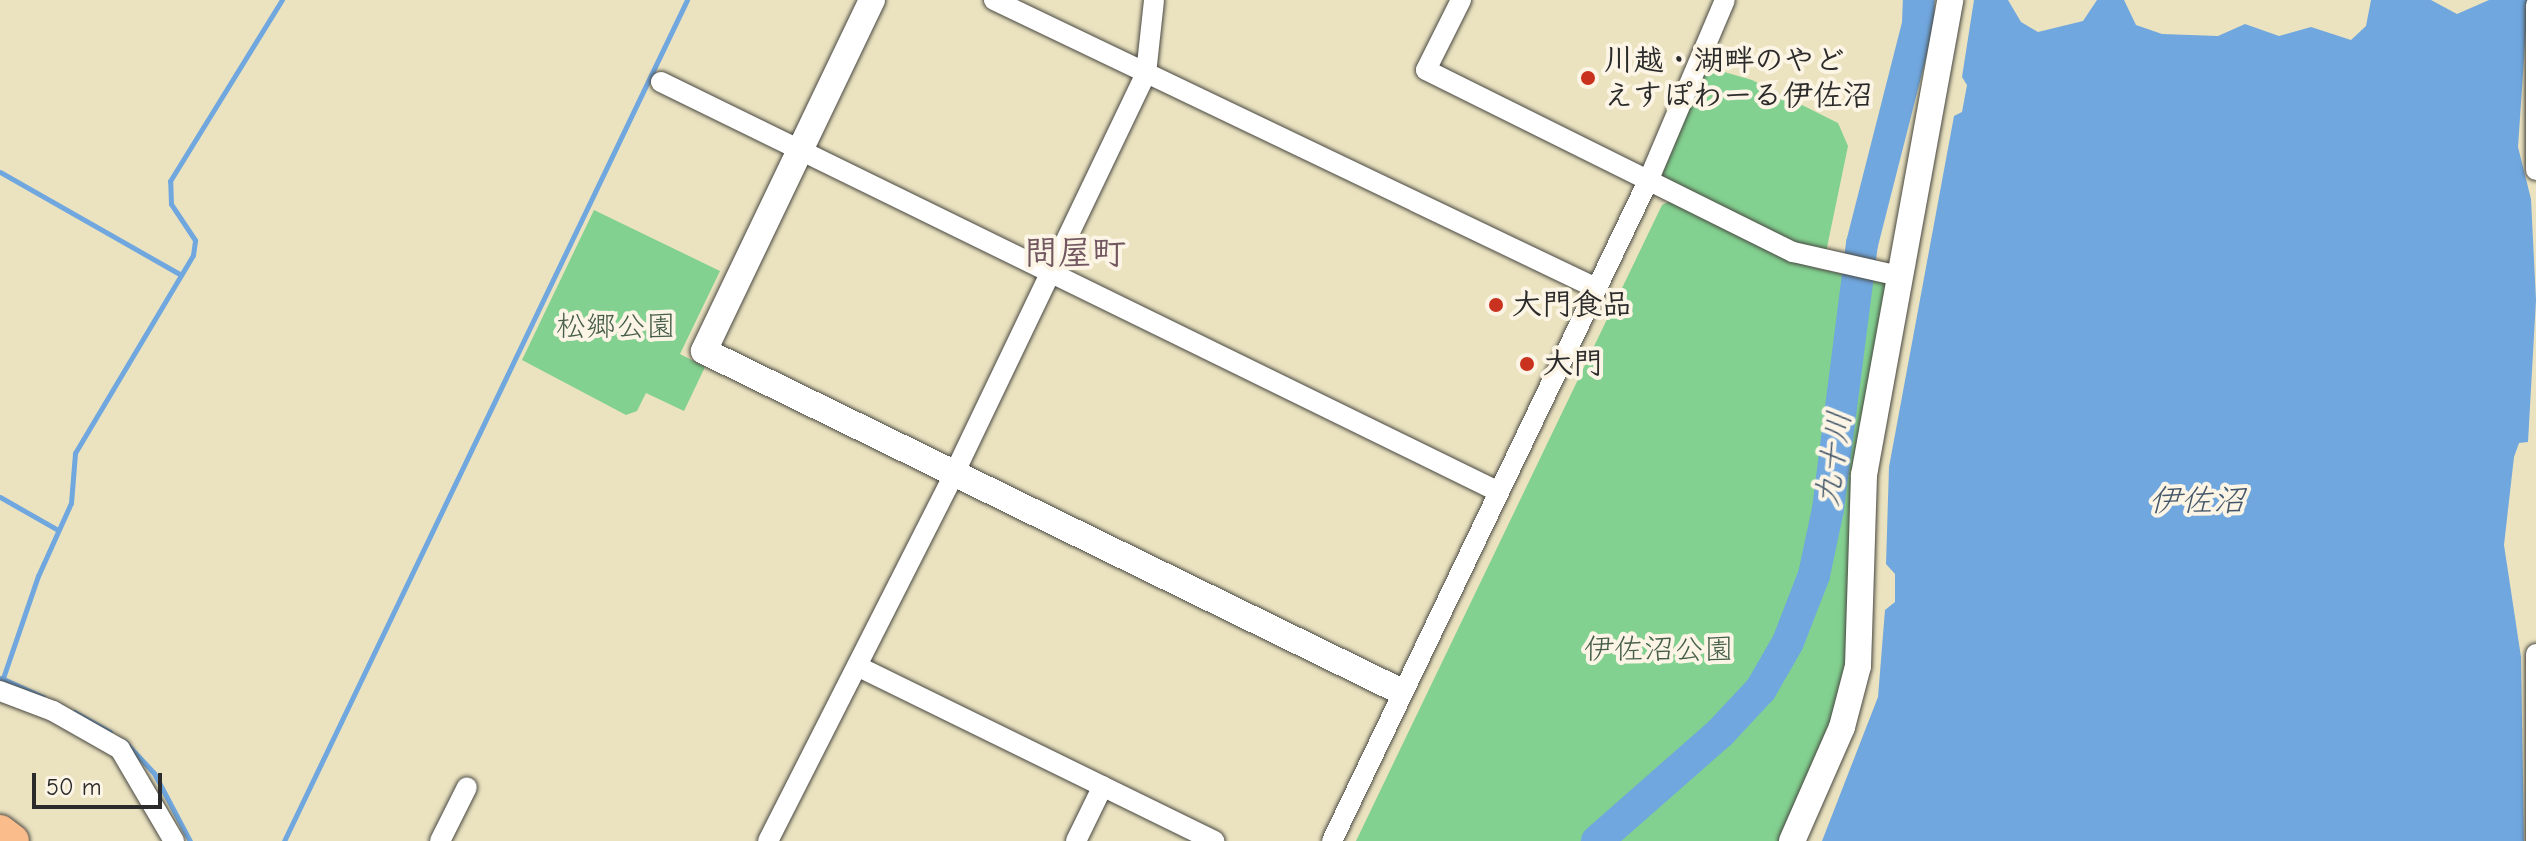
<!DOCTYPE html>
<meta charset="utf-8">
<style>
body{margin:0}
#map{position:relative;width:2536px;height:841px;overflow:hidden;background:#ebe3c0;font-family:"Comic Neue","Klee One",sans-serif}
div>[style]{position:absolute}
.green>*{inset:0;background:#83d190}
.water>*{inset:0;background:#70a7de}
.stream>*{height:5px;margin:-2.5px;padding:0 2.5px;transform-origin:2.5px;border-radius:2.5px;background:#70a7de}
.river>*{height:32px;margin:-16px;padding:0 16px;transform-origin:16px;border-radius:16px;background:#70a7de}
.roads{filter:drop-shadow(0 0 2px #484741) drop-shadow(0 0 2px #484741)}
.minor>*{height:20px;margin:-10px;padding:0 10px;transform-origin:10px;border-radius:10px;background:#fff}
.tertiary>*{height:26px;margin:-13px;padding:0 13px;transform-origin:13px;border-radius:13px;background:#fff}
.trunk>*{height:34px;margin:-17px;padding:0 17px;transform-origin:17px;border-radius:17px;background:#f9bc8a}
.dots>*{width:22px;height:22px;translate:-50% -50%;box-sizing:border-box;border:4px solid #fcf5e5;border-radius:50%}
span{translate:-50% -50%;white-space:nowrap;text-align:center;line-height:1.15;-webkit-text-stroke:8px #fcf5e5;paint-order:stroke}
.poi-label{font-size:30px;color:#2b2b2b;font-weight:700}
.left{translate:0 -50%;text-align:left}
.park-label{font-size:30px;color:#455d49}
.water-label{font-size:32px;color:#43566a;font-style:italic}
.quarter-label{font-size:34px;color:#725761;font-weight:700}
.scale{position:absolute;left:32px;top:773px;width:130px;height:36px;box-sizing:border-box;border:4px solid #2b2b2b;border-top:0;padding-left:10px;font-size:24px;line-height:28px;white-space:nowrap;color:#2b2b2b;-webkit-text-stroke:6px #fcf5e5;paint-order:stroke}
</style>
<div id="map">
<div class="green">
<div style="clip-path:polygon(1707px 67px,1752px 80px,1838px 123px,1848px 146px,1825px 257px,1664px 182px,1659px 167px)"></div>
<div style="clip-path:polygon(1670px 201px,1815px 268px,1890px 284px,1846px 684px,1787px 841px,1356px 841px,1662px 205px)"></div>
<div style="clip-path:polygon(594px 210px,720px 271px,680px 354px,705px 367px,684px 411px,646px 393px,637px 411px,626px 415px,522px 360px)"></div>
</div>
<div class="water">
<div style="clip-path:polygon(1974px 0,2008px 0,2021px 22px,2038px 32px,2083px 21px,2097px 0,2124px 0,2136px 25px,2162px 34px,2218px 36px,2245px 24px,2279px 36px,2311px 27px,2351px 40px,2366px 26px,2371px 0,2431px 0,2457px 14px,2489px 0,2528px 0,2518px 147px,2531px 199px,2536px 300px,2528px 442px,2519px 443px,2514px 457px,2504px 545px,2521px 657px,2524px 841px,1822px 841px,1878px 697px,1885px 610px,1895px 602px,1895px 574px,1886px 564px,1889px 467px,1954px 116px,1962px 112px,1967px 85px,1962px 77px)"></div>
</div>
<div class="stream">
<div style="left:0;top:172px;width:208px;rotate:29.6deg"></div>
<div style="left:0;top:497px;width:67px;rotate:29.6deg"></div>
<div style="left:1px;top:678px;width:46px;rotate:24.3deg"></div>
<div style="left:3px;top:678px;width:108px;rotate:-71.1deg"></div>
<div style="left:38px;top:576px;width:80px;rotate:-65.7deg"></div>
<div style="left:71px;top:503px;width:50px;rotate:-85.4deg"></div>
<div style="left:75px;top:453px;width:230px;rotate:-59.2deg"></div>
<div style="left:193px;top:255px;width:15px;rotate:-82deg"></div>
<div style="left:195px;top:240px;width:43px;rotate:-123.7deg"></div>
<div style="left:171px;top:204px;width:23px;rotate:-92deg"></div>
<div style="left:170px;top:181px;width:213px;rotate:-58.3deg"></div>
<div style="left:74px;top:712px;width:41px;rotate:29.1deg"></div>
<div style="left:125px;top:742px;width:42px;rotate:46.9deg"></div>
<div style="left:154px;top:773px;width:77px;rotate:62.1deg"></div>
<div style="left:284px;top:841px;width:933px;rotate:-64.4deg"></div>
</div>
<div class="river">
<div style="left:1597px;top:841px;width:164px;rotate:-41.3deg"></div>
<div style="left:1720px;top:733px;width:60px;rotate:-47deg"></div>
<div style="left:1761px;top:689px;width:54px;rotate:-60.1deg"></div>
<div style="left:1788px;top:642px;width:72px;rotate:-68.8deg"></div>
<div style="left:1814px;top:575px;width:67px;rotate:-78deg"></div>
<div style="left:1828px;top:509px;width:267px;rotate:-82.7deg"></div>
<div style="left:1862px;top:244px;width:227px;rotate:-75.7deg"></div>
<div style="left:1918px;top:24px;width:24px;rotate:-88deg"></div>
</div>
<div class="roads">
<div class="minor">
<div style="left:994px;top:0;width:667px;rotate:25.57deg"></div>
<div style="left:1461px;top:0;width:78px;rotate:116.6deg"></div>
<div style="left:1426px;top:70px;width:410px;rotate:26.4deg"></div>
<div style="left:1793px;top:252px;width:109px;rotate:12.8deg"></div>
<div style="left:2536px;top:5px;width:165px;rotate:90deg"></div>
<div style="left:661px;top:82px;width:933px;rotate:26.07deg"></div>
<div style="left:857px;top:666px;width:398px;rotate:26.1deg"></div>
<div style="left:0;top:691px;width:57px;rotate:20.7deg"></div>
<div style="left:53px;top:711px;width:77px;rotate:29.6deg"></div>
<div style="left:120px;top:749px;width:107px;rotate:59.6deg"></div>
<div style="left:440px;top:841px;width:60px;rotate:-63.4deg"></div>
<div style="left:768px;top:841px;width:411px;rotate:-63.1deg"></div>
<div style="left:954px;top:474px;width:444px;rotate:-64.4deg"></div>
<div style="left:1146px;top:74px;width:74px;rotate:-83.8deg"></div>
<div style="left:1076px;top:841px;width:61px;rotate:-63.9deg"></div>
<div style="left:1332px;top:841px;width:734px;rotate:-64.41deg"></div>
<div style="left:1649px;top:179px;width:194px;rotate:-67deg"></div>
<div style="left:2536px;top:841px;width:187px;rotate:-90deg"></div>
</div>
<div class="tertiary">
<div style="left:872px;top:0;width:389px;rotate:115.6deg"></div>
<div style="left:704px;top:351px;width:775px;rotate:26.04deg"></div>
<div style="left:1792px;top:841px;width:124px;rotate:-66.3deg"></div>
<div style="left:1842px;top:727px;width:63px;rotate:-75.3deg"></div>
<div style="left:1858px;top:666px;width:191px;rotate:-88.2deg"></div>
<div style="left:1864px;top:475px;width:483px;rotate:-79.7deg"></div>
</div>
<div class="trunk">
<div style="left:0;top:832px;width:15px;rotate:37deg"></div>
</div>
</div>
<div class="dots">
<div style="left:1588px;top:78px;background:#c8321e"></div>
<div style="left:1496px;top:305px;background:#c8321e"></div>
<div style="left:1527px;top:364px;background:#c8321e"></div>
</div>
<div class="poi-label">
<span class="left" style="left:1604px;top:78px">川越・湖畔のやど<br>えすぽわーる伊佐沼</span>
<span class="left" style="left:1512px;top:305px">大門食品</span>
<span class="left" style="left:1543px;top:364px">大門</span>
</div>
<div class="park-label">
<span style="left:616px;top:327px">松郷公園</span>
<span style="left:1659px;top:650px">伊佐沼公園</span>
</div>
<div class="water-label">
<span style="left:1834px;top:459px;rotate:-82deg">九十川</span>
<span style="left:2197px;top:501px">伊佐沼</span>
</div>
<div class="quarter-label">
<span style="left:1075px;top:254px">問屋町</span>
</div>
<div class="scale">50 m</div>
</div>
